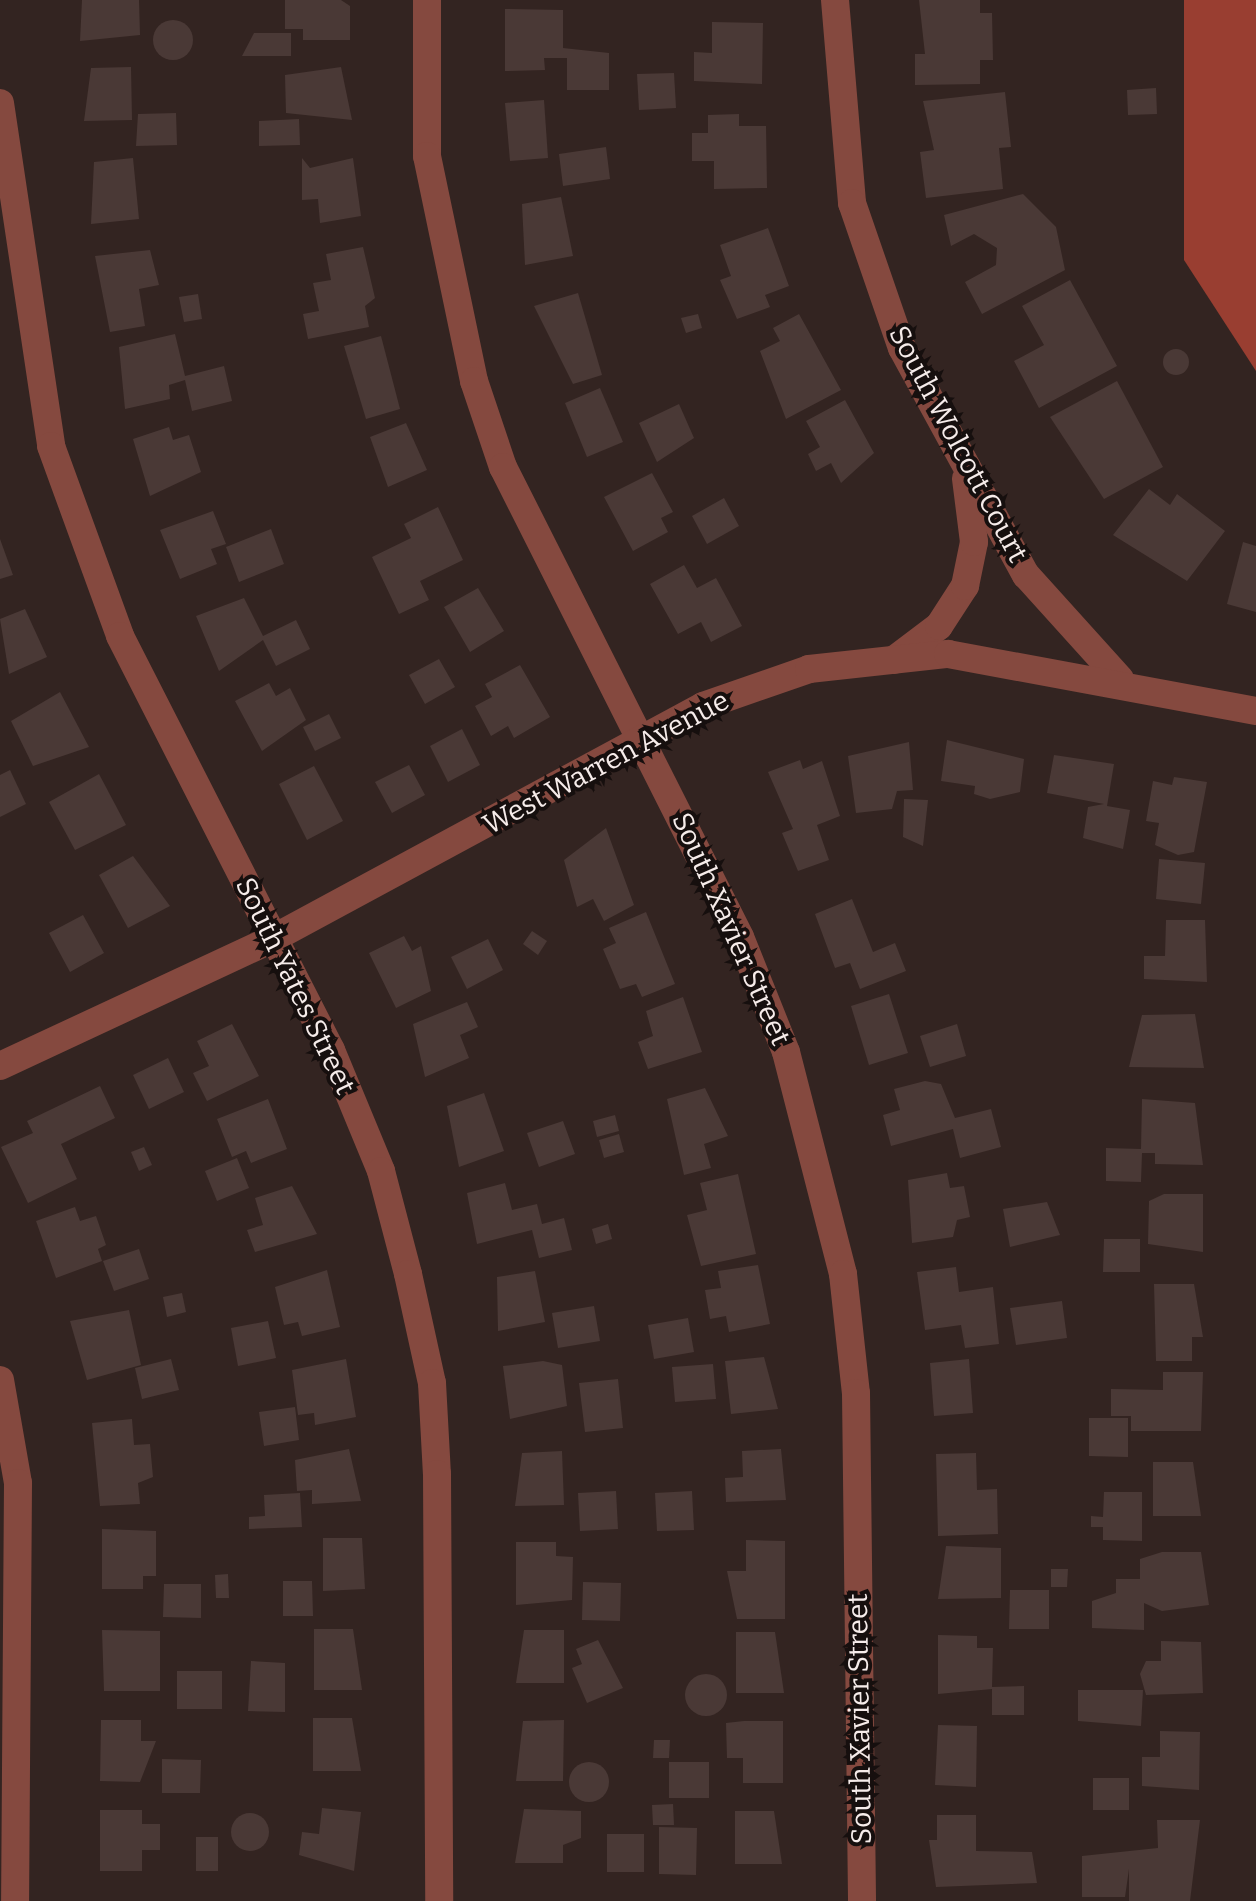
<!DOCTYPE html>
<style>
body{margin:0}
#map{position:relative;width:1256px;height:1901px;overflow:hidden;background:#332421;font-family:Bitter,serif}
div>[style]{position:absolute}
.water>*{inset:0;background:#993e31}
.building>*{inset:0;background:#4a3936}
.round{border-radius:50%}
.street>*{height:28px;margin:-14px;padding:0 14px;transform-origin:14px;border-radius:14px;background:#85493f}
span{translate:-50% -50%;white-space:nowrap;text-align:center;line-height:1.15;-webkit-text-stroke:8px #160f0e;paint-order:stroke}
.street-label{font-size:28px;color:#f6ecea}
</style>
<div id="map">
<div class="water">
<div style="clip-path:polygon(1184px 0,1256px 0,1256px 371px,1184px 260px)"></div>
</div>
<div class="building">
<div style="clip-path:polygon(82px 0,139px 0,140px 35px,80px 41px)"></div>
<div style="clip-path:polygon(285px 0,341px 0,350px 6px,350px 40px,303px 40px,303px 29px,285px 29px)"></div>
<div style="clip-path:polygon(919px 0,980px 0,980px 13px,992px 13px,993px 60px,980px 60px,980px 84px,915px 85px,915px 54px,925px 54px)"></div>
<div style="clip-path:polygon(505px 9px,563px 10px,563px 48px,609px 53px,609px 90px,567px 90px,567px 58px,544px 58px,545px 70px,505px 71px)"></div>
<div class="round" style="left:153px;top:20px;width:40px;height:40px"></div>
<div style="clip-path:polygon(712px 22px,763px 23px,762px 84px,694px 81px,694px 52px,712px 53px)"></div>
<div style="clip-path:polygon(254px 33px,291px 33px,291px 56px,242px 56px)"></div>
<div style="clip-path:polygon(131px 67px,132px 120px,84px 121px,91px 68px)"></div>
<div style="clip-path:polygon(341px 67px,352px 120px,286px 113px,285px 75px)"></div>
<div style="clip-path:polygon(674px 73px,676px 108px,639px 110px,637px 74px)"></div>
<div style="clip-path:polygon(1156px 88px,1157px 114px,1128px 115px,1127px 90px)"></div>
<div style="clip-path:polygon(1005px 92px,1011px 147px,999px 148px,1003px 189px,926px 198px,920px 152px,934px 150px,923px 101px)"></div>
<div style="clip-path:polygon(544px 100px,548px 158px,510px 161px,505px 103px)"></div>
<div style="clip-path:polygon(176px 113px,177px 145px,136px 146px,138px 114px)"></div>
<div style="clip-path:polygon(739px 114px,739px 126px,766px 126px,767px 188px,714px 189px,714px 161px,692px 161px,692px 133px,708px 133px,708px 115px)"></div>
<div style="clip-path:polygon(299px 119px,300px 145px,259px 146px,259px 121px)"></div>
<div style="clip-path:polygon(606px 147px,610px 179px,563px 186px,559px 154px)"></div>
<div style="clip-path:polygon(133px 158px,139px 219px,91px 224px,94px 162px)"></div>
<div style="clip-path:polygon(302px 158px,310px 168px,353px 158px,361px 216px,320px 223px,318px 199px,302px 200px)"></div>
<div style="clip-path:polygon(1023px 194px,1056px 227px,1065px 270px,982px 314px,965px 282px,996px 265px,997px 248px,974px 234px,951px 246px,944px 215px)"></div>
<div style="clip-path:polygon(561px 197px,573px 256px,525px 265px,522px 204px)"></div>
<div style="clip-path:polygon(768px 228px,789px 286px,765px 295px,770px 307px,737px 319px,720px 280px,731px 276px,720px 245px)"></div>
<div style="clip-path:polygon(363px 247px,375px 298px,365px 306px,369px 327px,308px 339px,303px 314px,319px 311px,313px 283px,331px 280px,326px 254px)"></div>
<div style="clip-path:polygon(150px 250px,159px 285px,139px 289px,145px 326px,110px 332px,95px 256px)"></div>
<div style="clip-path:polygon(1070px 280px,1117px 366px,1039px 408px,1014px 361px,1044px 345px,1022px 306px)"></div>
<div style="clip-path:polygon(578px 293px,602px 375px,573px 384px,534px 306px)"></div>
<div style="clip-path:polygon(198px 294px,202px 319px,184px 322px,179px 297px)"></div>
<div style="clip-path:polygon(698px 314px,702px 328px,686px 333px,681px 318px)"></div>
<div style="clip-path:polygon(799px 314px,841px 390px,786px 419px,760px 351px,780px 341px,773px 328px)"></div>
<div style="clip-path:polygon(175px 334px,185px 376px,224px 366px,232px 401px,192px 411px,185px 380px,169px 385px,170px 399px,125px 409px,119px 347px)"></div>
<div style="clip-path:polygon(381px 336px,400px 409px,366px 419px,344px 346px)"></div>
<div class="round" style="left:1163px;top:349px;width:26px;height:26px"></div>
<div style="clip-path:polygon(1117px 381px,1163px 467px,1104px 499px,1050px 417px)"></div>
<div style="clip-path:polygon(600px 388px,623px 442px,587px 457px,565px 403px)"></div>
<div style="clip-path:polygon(845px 400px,874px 453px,841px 483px,831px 463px,816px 471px,808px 454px,820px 447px,806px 421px)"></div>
<div style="clip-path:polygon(679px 404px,694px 438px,657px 462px,639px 423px)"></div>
<div style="clip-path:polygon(406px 423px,427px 470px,388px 487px,370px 437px)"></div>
<div style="clip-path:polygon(169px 427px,173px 440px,189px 435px,201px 472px,150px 496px,133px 439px)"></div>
<div style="clip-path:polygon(652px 473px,673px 512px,661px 518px,668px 532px,633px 551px,604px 497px)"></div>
<div style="clip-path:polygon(1149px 489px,1170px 505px,1177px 494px,1225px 531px,1187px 581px,1113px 535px)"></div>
<div style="clip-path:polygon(724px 498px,739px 526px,707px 544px,692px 516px)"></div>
<div style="clip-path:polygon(438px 507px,463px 560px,420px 581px,429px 600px,399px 614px,372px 557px,411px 538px,404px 524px)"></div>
<div style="clip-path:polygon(213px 511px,226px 544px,211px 549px,217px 564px,180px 579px,160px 530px)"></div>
<div style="clip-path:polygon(271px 529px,284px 564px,239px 582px,226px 547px)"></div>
<div style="clip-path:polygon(0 539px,13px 575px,0 579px)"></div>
<div style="clip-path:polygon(1243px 542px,1256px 546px,1256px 612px,1227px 604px)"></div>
<div style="clip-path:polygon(684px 565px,697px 588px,716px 578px,742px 626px,711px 642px,701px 622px,678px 634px,650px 584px)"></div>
<div style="clip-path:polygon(478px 588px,504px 631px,470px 652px,444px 607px)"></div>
<div style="clip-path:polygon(244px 598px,263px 636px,296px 620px,310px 649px,276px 666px,263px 640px,219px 671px,196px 616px)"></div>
<div style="clip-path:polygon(25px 609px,47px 657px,9px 674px,0 619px)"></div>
<div style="clip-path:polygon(439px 659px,455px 687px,425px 704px,409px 675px)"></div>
<div style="clip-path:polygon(520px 665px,550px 717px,514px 738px,508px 726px,491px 736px,475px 706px,492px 697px,485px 684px)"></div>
<div style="clip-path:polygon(269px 683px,276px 696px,290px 688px,306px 720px,262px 751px,235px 701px)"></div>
<div style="clip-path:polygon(60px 692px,89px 747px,33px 766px,11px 721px)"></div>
<div style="clip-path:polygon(329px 714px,341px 738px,315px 751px,303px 727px)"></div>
<div style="clip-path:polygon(462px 729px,480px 765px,448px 782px,430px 746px)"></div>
<div style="clip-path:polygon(947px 740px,1024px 759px,1020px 792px,990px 799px,974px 794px,975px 786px,941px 781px)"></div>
<div style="clip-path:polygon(909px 742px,913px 790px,897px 791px,892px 809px,856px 813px,848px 756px)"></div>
<div style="clip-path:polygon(1054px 755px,1114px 764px,1107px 806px,1130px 810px,1123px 849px,1083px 838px,1088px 807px,1104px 804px,1047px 793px)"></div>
<div style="clip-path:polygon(800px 760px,803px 769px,822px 761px,840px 816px,817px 825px,829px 860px,798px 871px,782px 833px,793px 829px,768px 772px)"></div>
<div style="clip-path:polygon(409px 765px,425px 795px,392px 813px,375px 782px)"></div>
<div style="clip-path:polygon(314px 766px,343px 821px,307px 840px,279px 784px)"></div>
<div style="clip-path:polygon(10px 770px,26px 804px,0 817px,0 775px)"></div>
<div style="clip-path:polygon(99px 774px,126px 825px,75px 850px,49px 802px)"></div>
<div style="clip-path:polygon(1174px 777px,1207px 782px,1194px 852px,1178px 855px,1155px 845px,1159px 823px,1146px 821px,1153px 781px,1172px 785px)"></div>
<div style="clip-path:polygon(904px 799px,928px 800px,923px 846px,903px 837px)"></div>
<div style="clip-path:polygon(606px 828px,634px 905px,604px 921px,593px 899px,577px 907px,564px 860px)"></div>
<div style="clip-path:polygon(133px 856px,170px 906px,128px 928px,99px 875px)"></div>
<div style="clip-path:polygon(1159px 859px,1205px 863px,1201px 904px,1156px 899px)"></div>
<div style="clip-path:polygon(852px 899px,873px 952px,895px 943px,906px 971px,860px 989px,850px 963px,835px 968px,815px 914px)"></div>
<div style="clip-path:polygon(646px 912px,675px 984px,642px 997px,636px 984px,620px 989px,603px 949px,616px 943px,609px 928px)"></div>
<div style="clip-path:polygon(83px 915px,104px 953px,70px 972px,49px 933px)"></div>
<div style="clip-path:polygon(1166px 920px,1205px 920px,1207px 982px,1144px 979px,1144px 956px,1165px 956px)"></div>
<div style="clip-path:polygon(532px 931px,547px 941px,538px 955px,523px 944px)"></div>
<div style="clip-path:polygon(404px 936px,412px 951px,421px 946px,431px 991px,396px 1008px,369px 953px)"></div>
<div style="clip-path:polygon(488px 939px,503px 970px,467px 989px,451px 957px)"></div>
<div style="clip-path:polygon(889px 994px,908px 1053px,869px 1065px,851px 1006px)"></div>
<div style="clip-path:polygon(683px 997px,702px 1052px,648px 1069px,638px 1042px,653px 1036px,646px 1011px)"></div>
<div style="clip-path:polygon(467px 1002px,478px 1027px,460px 1035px,469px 1058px,425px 1077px,413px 1024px)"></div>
<div style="clip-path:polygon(1195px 1014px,1204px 1068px,1129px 1067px,1142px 1015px)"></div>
<div style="clip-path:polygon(232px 1024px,259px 1076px,207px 1101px,193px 1073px,209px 1066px,197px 1041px)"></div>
<div style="clip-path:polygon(957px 1024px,966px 1056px,930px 1067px,920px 1036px)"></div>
<div style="clip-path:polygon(168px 1058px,184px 1092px,149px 1109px,133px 1075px)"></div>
<div style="clip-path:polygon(925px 1081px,941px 1084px,955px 1118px,991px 1109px,1001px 1147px,960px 1158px,953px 1129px,891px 1146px,883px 1115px,900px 1110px,894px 1089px)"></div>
<div style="clip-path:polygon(100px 1086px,115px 1118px,61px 1144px,77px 1179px,28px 1203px,1px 1147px,33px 1133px,27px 1121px)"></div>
<div style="clip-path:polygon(705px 1088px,728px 1136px,704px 1144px,711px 1168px,684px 1175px,667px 1099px)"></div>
<div style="clip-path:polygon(484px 1093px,504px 1151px,459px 1167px,447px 1106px)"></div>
<div style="clip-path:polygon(268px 1099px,287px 1149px,251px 1163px,246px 1151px,232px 1157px,217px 1119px)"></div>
<div style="clip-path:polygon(1142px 1099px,1195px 1103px,1203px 1165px,1155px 1164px,1155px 1153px,1142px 1153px,1141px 1182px,1106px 1181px,1106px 1148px,1141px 1149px)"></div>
<div style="clip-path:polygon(615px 1115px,619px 1131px,597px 1137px,593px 1121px)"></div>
<div style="clip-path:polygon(563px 1121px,575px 1154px,539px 1167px,527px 1133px)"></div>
<div style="clip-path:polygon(619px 1134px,624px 1152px,604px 1158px,599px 1140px)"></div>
<div style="clip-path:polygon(144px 1147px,152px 1165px,139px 1171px,131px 1152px)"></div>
<div style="clip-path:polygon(237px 1158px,249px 1188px,217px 1201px,205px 1171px)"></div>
<div style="clip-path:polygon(947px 1173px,950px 1188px,964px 1186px,970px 1217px,957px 1220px,953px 1237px,912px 1243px,908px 1180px)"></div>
<div style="clip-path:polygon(738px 1174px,756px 1254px,701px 1266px,687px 1215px,707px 1210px,700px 1183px)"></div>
<div style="clip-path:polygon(505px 1183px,512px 1210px,537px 1204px,542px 1224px,564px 1218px,572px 1250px,539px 1258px,532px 1230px,477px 1244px,467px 1193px)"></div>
<div style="clip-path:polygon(292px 1186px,317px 1234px,255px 1252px,247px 1230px,263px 1225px,255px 1198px)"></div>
<div style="clip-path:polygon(1164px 1194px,1203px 1194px,1203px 1252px,1148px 1244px,1149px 1201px)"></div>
<div style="clip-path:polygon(1047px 1202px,1060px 1235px,1010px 1247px,1003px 1209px)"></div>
<div style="clip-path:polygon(75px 1207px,80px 1221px,96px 1216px,106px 1245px,98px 1249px,102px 1261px,56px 1278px,36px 1221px)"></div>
<div style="clip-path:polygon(608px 1224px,612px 1239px,596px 1244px,592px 1229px)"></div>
<div style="clip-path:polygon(1104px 1239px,1140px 1239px,1140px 1272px,1103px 1272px)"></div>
<div style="clip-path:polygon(139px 1249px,149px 1279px,114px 1291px,103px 1261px)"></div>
<div style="clip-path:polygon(758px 1265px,770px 1324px,729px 1332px,726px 1316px,710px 1319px,705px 1290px,721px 1288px,718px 1271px)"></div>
<div style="clip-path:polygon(956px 1267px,959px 1292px,993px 1287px,999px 1344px,965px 1348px,961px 1325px,925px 1330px,917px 1272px)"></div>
<div style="clip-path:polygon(327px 1270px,340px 1327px,302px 1336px,298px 1322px,284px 1325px,275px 1287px)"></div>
<div style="clip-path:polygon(535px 1271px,545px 1322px,498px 1331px,497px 1277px)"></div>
<div style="clip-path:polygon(1154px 1284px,1194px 1284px,1203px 1337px,1192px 1337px,1192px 1361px,1156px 1361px)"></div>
<div style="clip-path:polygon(182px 1293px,186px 1312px,167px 1317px,163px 1297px)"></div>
<div style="clip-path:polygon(1062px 1301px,1067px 1338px,1016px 1345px,1010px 1308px)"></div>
<div style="clip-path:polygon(594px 1306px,600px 1341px,558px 1348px,552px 1313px)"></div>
<div style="clip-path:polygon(129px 1310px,141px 1365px,87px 1380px,70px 1321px)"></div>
<div style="clip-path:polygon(688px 1318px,694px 1352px,654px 1359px,648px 1325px)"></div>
<div style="clip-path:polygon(268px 1321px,276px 1358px,238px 1366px,231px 1328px)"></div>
<div style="clip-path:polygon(764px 1357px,778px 1409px,731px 1414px,725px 1361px)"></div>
<div style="clip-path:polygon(171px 1359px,179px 1390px,142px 1399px,135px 1368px)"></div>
<div style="clip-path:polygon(346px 1359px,356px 1417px,315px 1425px,314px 1413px,298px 1415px,292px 1370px)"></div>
<div style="clip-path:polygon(969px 1359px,973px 1413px,934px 1416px,930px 1363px)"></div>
<div style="clip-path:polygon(543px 1361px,562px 1365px,567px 1406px,510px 1419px,503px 1366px)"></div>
<div style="clip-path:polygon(713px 1364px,716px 1399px,675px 1402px,672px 1367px)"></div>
<div style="clip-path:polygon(1163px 1372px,1203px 1372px,1201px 1431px,1131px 1431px,1131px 1416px,1111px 1416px,1111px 1389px,1163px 1390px)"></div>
<div style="clip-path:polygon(618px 1379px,623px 1428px,585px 1432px,579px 1383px)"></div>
<div style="clip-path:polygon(295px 1407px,299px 1440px,264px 1446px,259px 1412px)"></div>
<div style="clip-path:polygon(1089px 1418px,1128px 1418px,1128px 1457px,1089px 1456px)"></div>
<div style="clip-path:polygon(132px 1419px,134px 1445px,150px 1444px,153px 1477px,138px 1483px,140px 1504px,100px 1506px,92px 1423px)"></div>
<div style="clip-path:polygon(349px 1449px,361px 1501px,312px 1504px,312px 1490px,297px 1491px,295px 1460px)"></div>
<div style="clip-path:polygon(781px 1449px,786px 1500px,726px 1502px,725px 1478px,743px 1477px,742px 1451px)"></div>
<div style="clip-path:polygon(562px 1451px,564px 1505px,515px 1506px,522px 1453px)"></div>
<div style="clip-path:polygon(976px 1453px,977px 1490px,997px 1489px,998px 1534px,938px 1536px,936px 1454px)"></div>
<div style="clip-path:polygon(1153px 1462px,1193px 1462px,1201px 1516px,1153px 1516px)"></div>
<div style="clip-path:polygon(616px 1491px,618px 1529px,580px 1531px,578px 1493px)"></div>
<div style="clip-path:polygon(692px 1491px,694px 1530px,657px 1531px,655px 1493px)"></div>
<div style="clip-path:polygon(1104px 1492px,1142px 1492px,1142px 1541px,1103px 1540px,1103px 1527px,1091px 1527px,1091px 1516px,1103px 1517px)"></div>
<div style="clip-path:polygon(300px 1493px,302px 1527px,249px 1529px,249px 1517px,265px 1516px,264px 1495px)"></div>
<div style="clip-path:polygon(102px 1529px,156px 1531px,156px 1576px,143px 1576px,143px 1589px,102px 1589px)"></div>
<div style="clip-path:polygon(323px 1538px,362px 1538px,365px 1589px,323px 1591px)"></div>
<div style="clip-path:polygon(746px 1540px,785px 1541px,785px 1619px,737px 1619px,727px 1571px,746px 1571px)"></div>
<div style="clip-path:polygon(516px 1542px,556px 1542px,556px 1556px,573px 1557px,572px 1600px,516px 1605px)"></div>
<div style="clip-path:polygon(946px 1546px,1001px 1548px,1001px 1598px,938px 1599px)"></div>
<div style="clip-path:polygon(1162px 1552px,1201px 1552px,1209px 1605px,1162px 1611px,1144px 1603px,1144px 1630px,1092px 1628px,1092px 1601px,1116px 1593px,1116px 1579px,1140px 1579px,1140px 1559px)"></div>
<div style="clip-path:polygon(1051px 1569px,1068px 1569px,1067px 1587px,1051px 1587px)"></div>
<div style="clip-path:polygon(228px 1574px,229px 1598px,216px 1598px,215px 1575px)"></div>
<div style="clip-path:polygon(283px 1581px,312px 1581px,313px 1616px,283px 1616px)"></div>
<div style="clip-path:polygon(583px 1582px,621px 1583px,620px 1621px,582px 1620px)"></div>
<div style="clip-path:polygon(164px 1584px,201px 1584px,201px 1618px,163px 1617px)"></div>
<div style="clip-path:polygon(1010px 1590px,1049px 1590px,1049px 1629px,1009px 1629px)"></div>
<div style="clip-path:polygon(314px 1629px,353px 1629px,362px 1690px,314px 1690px)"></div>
<div style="clip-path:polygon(102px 1630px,160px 1631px,160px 1691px,104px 1691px)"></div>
<div style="clip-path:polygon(524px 1630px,564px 1630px,564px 1683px,516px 1683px)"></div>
<div style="clip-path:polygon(736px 1632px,775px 1632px,784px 1693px,736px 1693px)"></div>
<div style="clip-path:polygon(938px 1635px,977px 1636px,977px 1648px,993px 1648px,992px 1687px,1024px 1686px,1024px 1715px,992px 1715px,992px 1689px,938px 1694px)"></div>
<div style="clip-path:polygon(598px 1640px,623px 1688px,587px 1703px,572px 1668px,582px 1664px,576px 1649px)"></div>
<div style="clip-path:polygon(1161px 1641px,1201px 1642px,1203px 1693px,1146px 1695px,1140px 1674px,1146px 1661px,1161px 1661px)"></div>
<div style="clip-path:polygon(251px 1661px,285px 1663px,285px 1712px,248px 1711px)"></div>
<div style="clip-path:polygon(177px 1671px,222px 1671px,222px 1709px,177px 1709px)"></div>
<div class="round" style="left:685px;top:1674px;width:42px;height:42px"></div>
<div style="clip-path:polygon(1078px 1690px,1143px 1690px,1141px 1726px,1078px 1721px)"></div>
<div style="clip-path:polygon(313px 1718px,352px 1718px,361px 1771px,313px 1771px)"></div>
<div style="clip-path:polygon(101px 1720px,141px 1720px,141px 1741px,156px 1741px,140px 1782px,100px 1781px)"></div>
<div style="clip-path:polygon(564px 1720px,563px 1781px,516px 1781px,523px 1721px)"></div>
<div style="clip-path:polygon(744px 1721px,783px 1721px,783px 1783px,743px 1783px,743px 1758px,727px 1758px,726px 1723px)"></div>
<div style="clip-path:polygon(938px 1725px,977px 1726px,976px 1787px,935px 1785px)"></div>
<div style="clip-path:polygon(1160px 1731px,1200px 1732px,1199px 1790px,1142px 1786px,1142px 1757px,1160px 1757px)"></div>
<div style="clip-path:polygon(654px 1740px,670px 1740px,669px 1758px,653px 1758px)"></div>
<div style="clip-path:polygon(162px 1759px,201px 1760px,200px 1793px,162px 1793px)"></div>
<div style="clip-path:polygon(669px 1762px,709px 1762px,709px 1798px,669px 1798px)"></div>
<div class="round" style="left:569px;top:1762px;width:40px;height:40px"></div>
<div style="clip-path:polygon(1093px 1778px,1129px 1778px,1129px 1810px,1093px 1810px)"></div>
<div style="clip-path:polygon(673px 1804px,674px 1825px,653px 1825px,652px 1805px)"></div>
<div style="clip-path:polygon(322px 1808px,361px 1812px,354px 1871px,299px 1855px,302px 1832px,319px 1834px)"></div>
<div style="clip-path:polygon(524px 1809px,581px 1811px,581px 1838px,563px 1845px,563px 1863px,515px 1863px)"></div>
<div style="clip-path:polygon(100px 1810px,142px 1810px,142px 1824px,160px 1824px,160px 1850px,142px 1850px,142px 1871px,100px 1871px)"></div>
<div style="clip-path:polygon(735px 1811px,774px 1811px,782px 1864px,735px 1864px)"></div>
<div class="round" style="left:231px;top:1813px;width:38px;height:38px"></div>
<div style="clip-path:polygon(937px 1815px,976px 1815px,976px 1851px,1032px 1852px,1037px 1883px,936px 1887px,929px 1840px,937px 1840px)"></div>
<div style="clip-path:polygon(1157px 1820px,1200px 1820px,1190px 1901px,1129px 1901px,1129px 1869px,1125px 1897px,1082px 1897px,1082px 1856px,1158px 1848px)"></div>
<div style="clip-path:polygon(659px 1827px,697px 1828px,696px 1875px,659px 1874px)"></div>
<div style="clip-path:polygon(607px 1834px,644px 1834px,644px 1872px,607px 1872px)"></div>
<div style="clip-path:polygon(196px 1837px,218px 1837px,218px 1871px,196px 1871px)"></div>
</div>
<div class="street">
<div style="left:427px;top:0;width:156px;rotate:90deg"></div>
<div style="left:427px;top:156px;width:230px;rotate:78.2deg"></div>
<div style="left:474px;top:381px;width:91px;rotate:71.4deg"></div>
<div style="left:503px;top:467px;width:526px;rotate:63.24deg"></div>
<div style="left:740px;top:937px;width:124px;rotate:68.2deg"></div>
<div style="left:786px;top:1052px;width:229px;rotate:75.6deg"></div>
<div style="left:843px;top:1274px;width:120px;rotate:83.8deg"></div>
<div style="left:856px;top:1393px;width:508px;rotate:89.32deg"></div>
<div style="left:835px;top:0;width:204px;rotate:85.2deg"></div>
<div style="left:852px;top:203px;width:153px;rotate:71deg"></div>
<div style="left:902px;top:348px;width:259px;rotate:61.4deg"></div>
<div style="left:1026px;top:575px;width:140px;rotate:47.9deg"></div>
<div style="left:0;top:103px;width:347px;rotate:81.5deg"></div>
<div style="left:51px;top:446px;width:202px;rotate:70deg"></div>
<div style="left:120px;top:636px;width:465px;rotate:63deg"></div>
<div style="left:331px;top:1050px;width:131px;rotate:67.5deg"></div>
<div style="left:381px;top:1171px;width:106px;rotate:75.3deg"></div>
<div style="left:408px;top:1274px;width:112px;rotate:77.6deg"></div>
<div style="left:432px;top:1383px;width:91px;rotate:86.9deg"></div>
<div style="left:437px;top:1474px;width:427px;rotate:89.7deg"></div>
<div style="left:894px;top:660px;width:56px;rotate:-37.1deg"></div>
<div style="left:939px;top:626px;width:48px;rotate:-57deg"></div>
<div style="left:965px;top:586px;width:45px;rotate:-78.4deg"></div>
<div style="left:974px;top:542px;width:64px;rotate:-97.2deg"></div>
<div style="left:0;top:1066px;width:300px;rotate:-25deg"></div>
<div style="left:272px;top:939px;width:490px;rotate:-28.4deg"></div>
<div style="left:703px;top:706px;width:112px;rotate:-19.2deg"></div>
<div style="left:809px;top:669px;width:140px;rotate:-6.2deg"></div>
<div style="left:948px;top:654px;width:313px;rotate:10.5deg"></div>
<div style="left:0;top:1380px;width:105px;rotate:80.1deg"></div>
<div style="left:18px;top:1483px;width:418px;rotate:90.4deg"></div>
</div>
<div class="street-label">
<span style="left:958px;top:444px;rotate:62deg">South Wolcott Court</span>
<span style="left:606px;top:763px;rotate:-28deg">West Warren Avenue</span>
<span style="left:731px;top:929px;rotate:66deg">South Xavier Street</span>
<span style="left:295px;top:986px;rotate:64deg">South Yates Street</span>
<span style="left:860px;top:1719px;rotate:-91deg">South Xavier Street</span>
</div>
</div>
